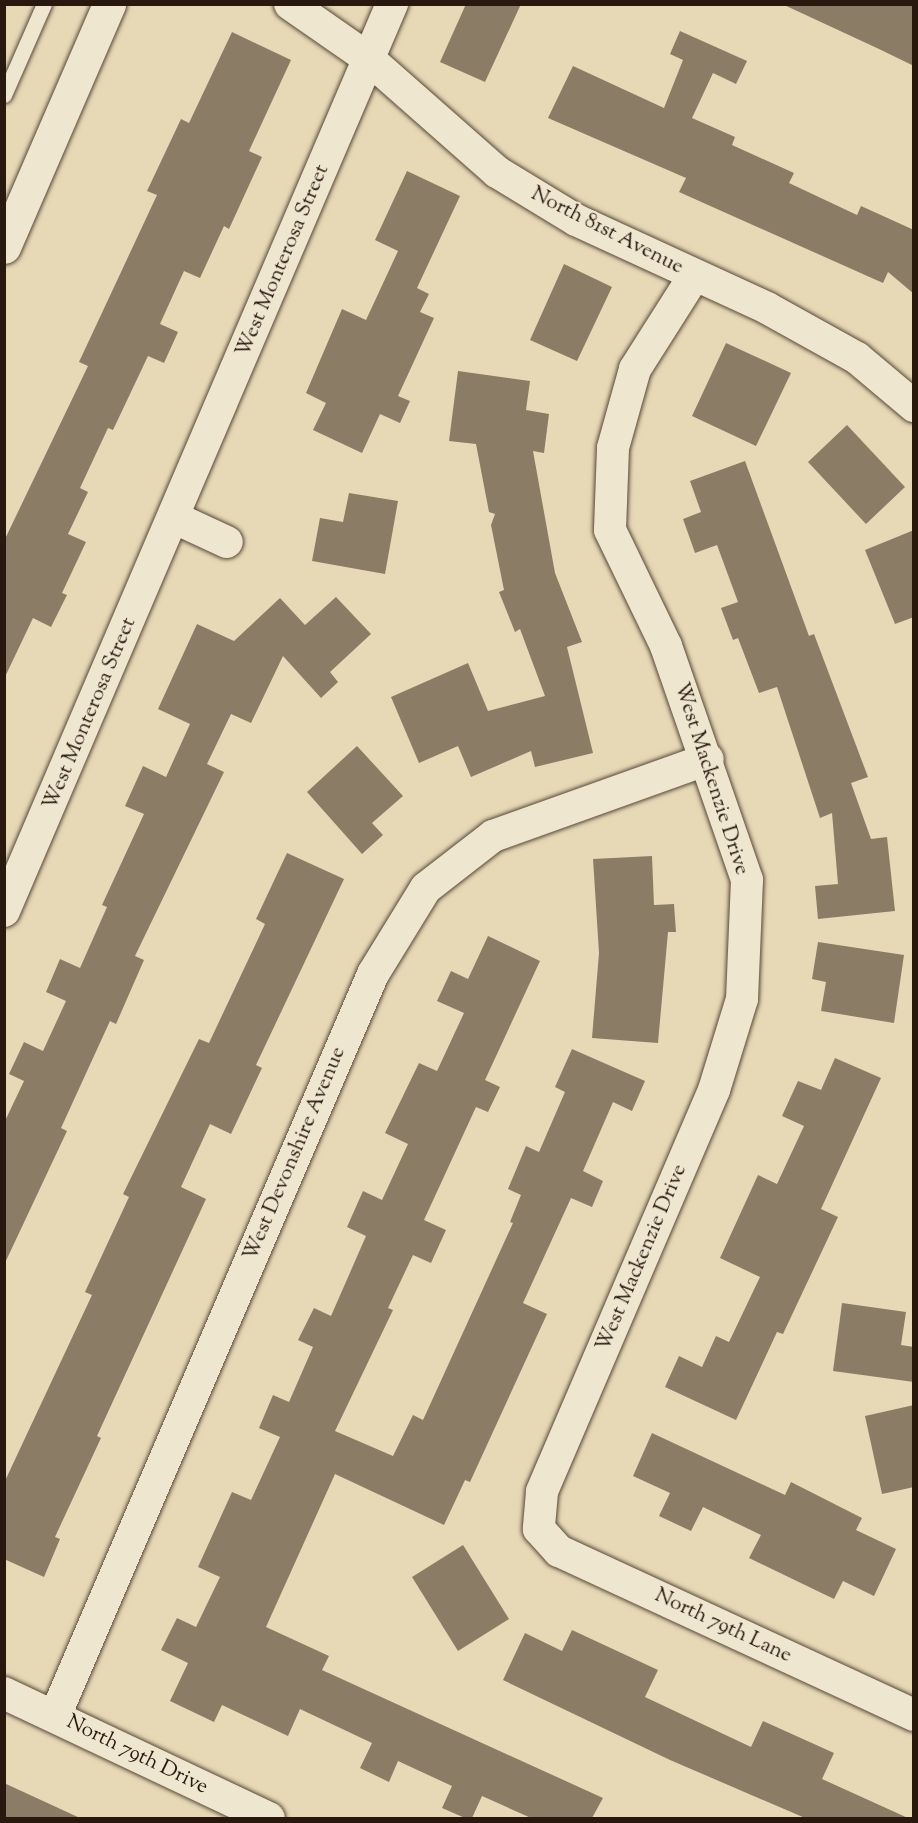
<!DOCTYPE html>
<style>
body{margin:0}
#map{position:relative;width:918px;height:1823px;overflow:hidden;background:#e7d9b6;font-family:"Sorts Mill Goudy",serif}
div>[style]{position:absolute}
.building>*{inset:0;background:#8b7c65}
.roads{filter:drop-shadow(0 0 2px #584838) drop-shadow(0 0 2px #584838)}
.lane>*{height:15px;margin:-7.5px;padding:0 7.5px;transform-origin:7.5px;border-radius:7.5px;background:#efe6d0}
.street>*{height:32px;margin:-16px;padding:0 16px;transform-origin:16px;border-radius:16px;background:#efe6d0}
.secondary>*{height:33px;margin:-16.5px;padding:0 16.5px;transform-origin:16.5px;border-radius:16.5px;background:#efe6d0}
span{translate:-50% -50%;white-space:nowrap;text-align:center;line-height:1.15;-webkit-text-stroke:4.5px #efe6d0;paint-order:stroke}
.street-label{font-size:21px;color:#28180e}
.frame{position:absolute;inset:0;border:6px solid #28180e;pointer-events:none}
</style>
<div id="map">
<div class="building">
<div style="clip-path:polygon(466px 4px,521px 4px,485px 82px,440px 62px)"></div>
<div style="clip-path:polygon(782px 4px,914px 4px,914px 66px,879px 49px)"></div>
<div style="clip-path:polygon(680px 31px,747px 61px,736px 84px,713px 73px,692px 118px,735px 137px,732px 145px,794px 173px,789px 183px,857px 215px,861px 206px,914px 230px,914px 294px,888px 272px,883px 283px,679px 192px,686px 178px,548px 118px,573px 66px,664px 108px,683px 60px,670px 54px)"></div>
<div style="clip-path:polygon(232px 32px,291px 60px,249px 151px,262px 157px,229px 229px,224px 226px,200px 278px,184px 271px,160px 324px,178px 332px,164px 363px,148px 356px,113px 430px,108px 428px,80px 488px,88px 492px,68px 534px,86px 542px,62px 593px,67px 595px,51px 627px,33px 618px,4px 679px,4px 541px,88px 366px,79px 362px,157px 195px,147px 191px,181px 119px,189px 123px)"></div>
<div style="clip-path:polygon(407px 171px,460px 196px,417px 288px,429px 294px,420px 312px,434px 318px,398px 396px,410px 401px,400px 423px,380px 414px,362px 453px,313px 430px,326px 403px,306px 393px,342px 309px,366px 320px,398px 251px,375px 240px)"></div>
<div style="clip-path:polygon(564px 264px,612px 287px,577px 361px,530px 340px)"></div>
<div style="clip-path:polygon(726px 343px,791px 373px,756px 446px,692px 416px)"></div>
<div style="clip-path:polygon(458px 371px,530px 381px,526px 410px,549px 414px,544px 453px,533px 451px,555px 573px,582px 642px,567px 647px,593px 753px,535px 767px,531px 751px,471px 777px,458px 746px,419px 763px,391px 697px,468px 663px,488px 711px,545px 696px,520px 629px,515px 632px,499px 592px,504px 590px,491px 525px,495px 514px,489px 512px,476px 444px,449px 441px)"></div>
<div style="clip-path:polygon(847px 425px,905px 487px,866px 524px,808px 462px)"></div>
<div style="clip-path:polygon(745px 461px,809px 636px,814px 634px,868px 777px,851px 783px,871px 839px,887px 837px,895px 911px,818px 919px,815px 886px,838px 884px,832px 813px,820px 818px,777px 687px,759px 693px,738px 638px,733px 640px,721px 608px,738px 602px,717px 545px,695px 553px,683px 519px,701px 512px,690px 481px)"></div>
<div style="clip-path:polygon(349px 493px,398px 501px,385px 574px,312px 561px,320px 518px,343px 522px)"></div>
<div style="clip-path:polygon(914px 530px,914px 617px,895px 624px,865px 550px)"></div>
<div style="clip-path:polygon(336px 597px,371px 634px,330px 672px,338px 682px,321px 698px,283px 656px,251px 723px,231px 714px,207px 764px,224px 772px,135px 956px,144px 960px,116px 1024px,110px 1021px,61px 1128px,67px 1131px,4px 1265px,4px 1123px,24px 1081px,9px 1074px,24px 1042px,43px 1051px,66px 1001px,46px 992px,60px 959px,80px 968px,107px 907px,102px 905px,144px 814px,125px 806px,143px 766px,166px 777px,190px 724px,158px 709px,197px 624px,234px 641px,280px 598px,305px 625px)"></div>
<div style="clip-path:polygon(357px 746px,403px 796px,372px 823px,383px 835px,362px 854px,307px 792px)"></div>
<div style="clip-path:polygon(287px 853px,344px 879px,256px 1065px,262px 1068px,231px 1134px,210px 1124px,181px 1187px,206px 1199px,97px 1436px,101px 1438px,55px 1537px,60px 1539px,44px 1577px,4px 1559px,4px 1483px,92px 1295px,85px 1292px,129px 1197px,123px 1194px,199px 1039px,209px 1043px,265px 924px,256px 919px)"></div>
<div style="clip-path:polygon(652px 856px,654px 905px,674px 904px,676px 932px,668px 932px,658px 1043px,592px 1038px,599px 953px,593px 859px)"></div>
<div style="clip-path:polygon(488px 936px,540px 961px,485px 1080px,500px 1087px,488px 1112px,476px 1107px,424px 1220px,446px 1230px,431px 1263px,413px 1255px,388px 1308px,393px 1310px,335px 1431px,393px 1456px,413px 1415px,423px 1420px,513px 1223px,510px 1222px,521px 1195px,508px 1189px,526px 1146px,539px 1152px,565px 1092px,555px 1087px,572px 1049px,645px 1081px,632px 1111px,613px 1102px,583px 1171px,603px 1181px,592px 1207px,571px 1198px,523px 1303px,547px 1314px,470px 1482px,465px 1480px,444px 1525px,335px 1474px,266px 1627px,329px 1656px,322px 1670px,603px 1798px,592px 1818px,531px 1818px,482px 1796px,472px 1818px,465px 1818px,442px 1808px,452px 1786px,398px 1761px,389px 1782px,360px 1768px,372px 1743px,300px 1709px,288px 1736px,222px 1705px,214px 1722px,170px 1701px,188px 1663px,161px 1650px,177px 1618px,196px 1627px,220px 1577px,198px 1567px,232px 1492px,251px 1500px,280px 1437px,259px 1428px,273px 1395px,289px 1402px,313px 1347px,298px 1340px,314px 1308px,331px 1316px,366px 1236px,347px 1227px,363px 1191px,382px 1200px,408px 1144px,385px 1133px,419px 1063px,437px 1071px,464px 1013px,437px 1001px,451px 971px,468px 979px)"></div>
<div style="clip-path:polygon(818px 942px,904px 955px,894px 1023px,821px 1011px,826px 982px,812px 979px)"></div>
<div style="clip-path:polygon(835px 1058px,881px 1078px,821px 1209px,838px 1217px,783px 1334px,777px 1332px,736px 1420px,665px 1387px,679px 1356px,702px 1367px,716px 1336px,729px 1342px,760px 1277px,720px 1258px,758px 1175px,777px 1184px,804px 1126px,782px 1116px,798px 1081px,821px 1090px)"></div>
<div style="clip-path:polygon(842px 1303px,906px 1312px,901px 1345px,914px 1347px,914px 1382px,833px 1371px)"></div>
<div style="clip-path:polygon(914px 1405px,914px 1487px,882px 1494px,865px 1416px)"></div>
<div style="clip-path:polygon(652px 1433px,785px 1495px,791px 1482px,862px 1518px,856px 1530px,896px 1549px,874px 1596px,843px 1581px,834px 1599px,749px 1558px,761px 1535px,703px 1507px,691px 1531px,659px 1516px,670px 1493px,633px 1476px)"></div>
<div style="clip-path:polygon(463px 1545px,509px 1619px,458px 1651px,412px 1577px)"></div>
<div style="clip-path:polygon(572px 1630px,658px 1670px,645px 1697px,751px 1747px,763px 1721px,834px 1753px,822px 1779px,908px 1818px,805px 1818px,670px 1760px,503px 1680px,525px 1633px,562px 1651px)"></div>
<div style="clip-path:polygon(4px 1783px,80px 1818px,4px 1818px)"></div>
</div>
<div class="roads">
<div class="lane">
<div style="left:4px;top:95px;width:99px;rotate:-66.3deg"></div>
</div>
<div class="street">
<div style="left:290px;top:4px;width:96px;rotate:34.8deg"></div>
<div style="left:369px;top:59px;width:171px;rotate:41.4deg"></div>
<div style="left:497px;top:172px;width:92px;rotate:31.3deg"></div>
<div style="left:576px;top:220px;width:210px;rotate:24.7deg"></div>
<div style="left:767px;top:308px;width:103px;rotate:29.1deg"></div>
<div style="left:857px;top:358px;width:75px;rotate:40.1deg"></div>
<div style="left:694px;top:276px;width:110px;rotate:122.4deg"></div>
<div style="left:635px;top:369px;width:82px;rotate:105.6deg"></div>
<div style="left:613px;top:448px;width:82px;rotate:92.1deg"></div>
<div style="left:610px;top:530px;width:129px;rotate:64.2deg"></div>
<div style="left:666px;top:646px;width:248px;rotate:70.9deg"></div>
<div style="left:747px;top:880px;width:119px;rotate:92.4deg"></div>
<div style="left:742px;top:999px;width:95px;rotate:107.1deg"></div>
<div style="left:714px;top:1090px;width:437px;rotate:113.2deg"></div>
<div style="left:542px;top:1492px;width:37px;rotate:95deg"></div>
<div style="left:539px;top:1529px;width:30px;rotate:48deg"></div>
<div style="left:559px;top:1551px;width:391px;rotate:24.8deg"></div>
<div style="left:175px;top:518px;width:57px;rotate:24.8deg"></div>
<div style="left:4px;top:911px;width:987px;rotate:-66.84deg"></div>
<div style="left:4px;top:1693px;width:293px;rotate:25.3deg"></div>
<div style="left:55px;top:1716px;width:807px;rotate:-66.8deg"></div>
<div style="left:373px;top:974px;width:101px;rotate:-58.4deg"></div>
<div style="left:426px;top:888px;width:85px;rotate:-37.8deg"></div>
<div style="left:493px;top:836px;width:228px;rotate:-19.7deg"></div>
</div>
<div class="secondary">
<div style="left:4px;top:247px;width:265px;rotate:-66.6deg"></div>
</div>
</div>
<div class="street-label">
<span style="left:607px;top:231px;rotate:27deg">North 81st Avenue</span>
<span style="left:283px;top:261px;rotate:-67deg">West Monterosa Street</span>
<span style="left:90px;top:714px;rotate:-67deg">West Monterosa Street</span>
<span style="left:711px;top:779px;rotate:72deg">West Mackenzie Drive</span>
<span style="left:295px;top:1154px;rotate:-67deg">West Devonshire Avenue</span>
<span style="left:642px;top:1258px;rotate:-67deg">West Mackenzie Drive</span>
<span style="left:723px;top:1626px;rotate:25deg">North 79th Lane</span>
<span style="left:137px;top:1755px;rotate:26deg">North 79th Drive</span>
</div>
<div class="frame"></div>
</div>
